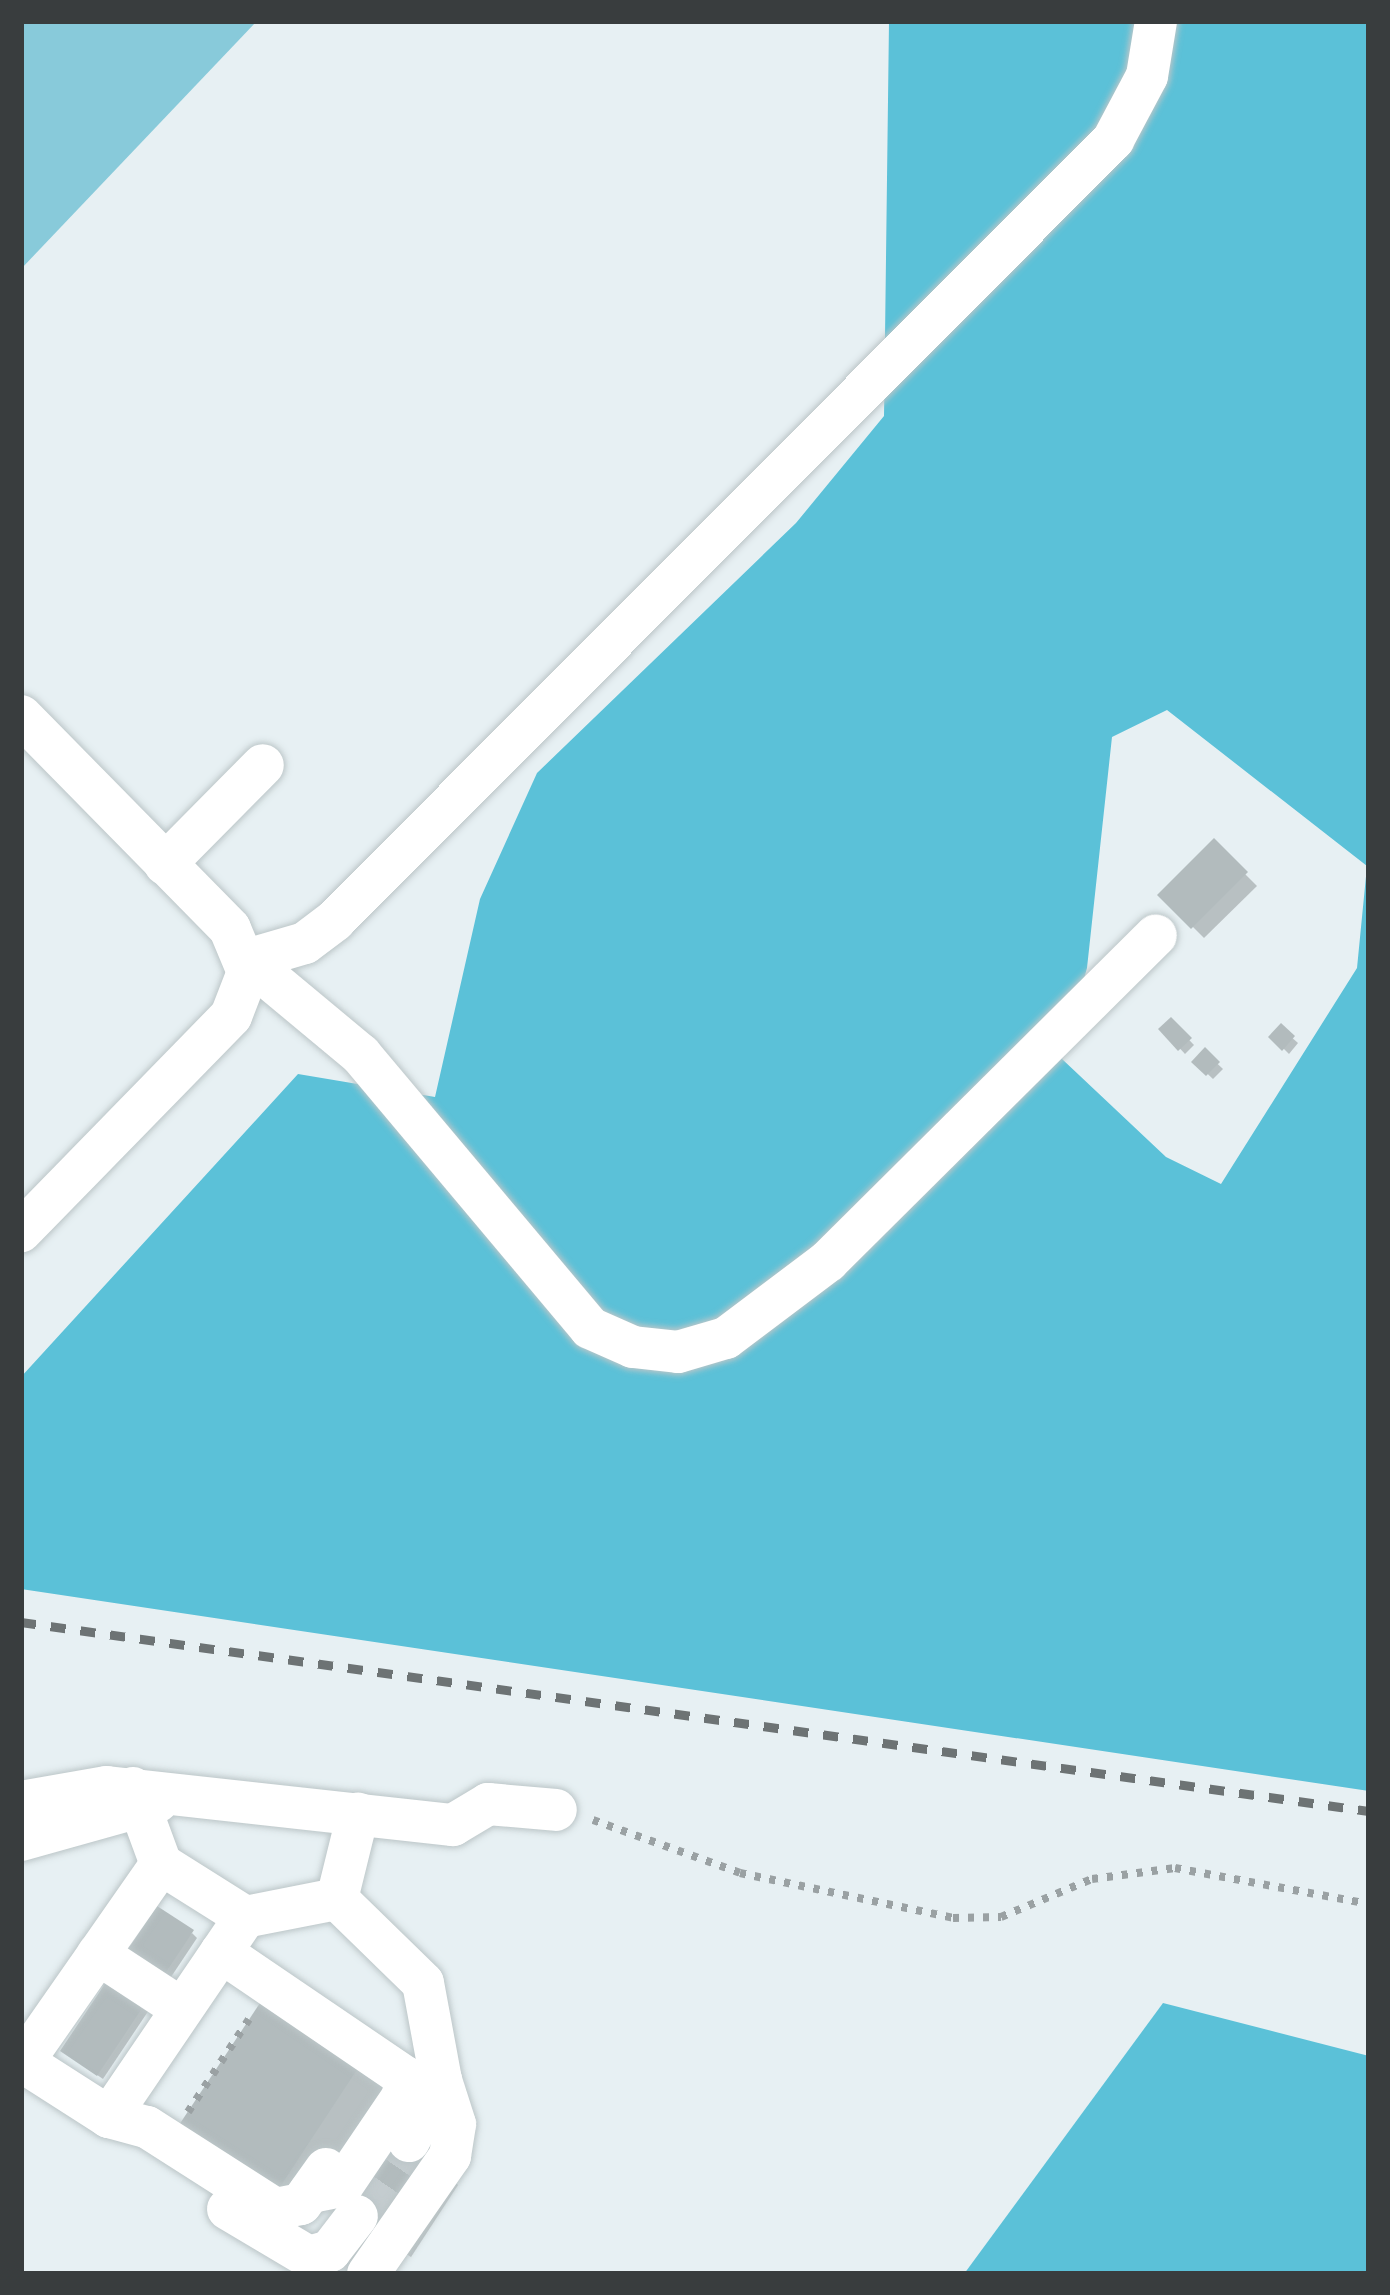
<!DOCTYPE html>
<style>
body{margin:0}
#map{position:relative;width:1390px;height:2295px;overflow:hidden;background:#e7f0f3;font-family:"Open Sans",sans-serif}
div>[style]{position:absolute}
.green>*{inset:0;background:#88cada}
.forest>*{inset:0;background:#5bc1d8}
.shadow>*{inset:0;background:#0003}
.building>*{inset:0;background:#b2bbbd}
.minor-tunnel>*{height:42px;margin-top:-21px;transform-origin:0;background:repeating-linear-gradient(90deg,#c4cccf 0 42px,transparent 0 63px)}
.path>*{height:8px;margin-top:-4px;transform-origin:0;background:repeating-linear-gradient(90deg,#9aa1a3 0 6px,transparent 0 15px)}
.roads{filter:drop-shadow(0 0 3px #bcc6c8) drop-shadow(0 0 3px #bcc6c8)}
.minor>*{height:42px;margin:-21px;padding:0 21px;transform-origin:21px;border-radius:21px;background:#fff}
.rail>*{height:9px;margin-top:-4.5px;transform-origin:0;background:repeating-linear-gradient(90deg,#6d7374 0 15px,transparent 0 30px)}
span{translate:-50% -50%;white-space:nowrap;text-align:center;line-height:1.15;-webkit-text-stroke:10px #f5fdff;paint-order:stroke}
.frame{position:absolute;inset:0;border:24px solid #393d3e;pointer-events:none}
</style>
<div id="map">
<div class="green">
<div style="clip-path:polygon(21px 21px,257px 21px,21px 269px)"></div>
</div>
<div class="forest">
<div style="clip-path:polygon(evenodd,889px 21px,1369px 21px,1369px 1791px,21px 1589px,21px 1377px,298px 1074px,435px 1097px,480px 899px,537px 773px,796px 523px,884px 416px,889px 21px,1167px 710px,1367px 866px,1357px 968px,1221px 1184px,1166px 1157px,1062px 1059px,1087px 968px,1112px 737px,1167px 710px)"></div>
<div style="clip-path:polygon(1163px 2003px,1369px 2056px,1369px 2274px,964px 2274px)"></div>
</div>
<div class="shadow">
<div style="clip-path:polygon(1214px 843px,1257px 886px,1204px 938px,1161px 895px)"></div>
<div style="clip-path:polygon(1171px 1021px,1194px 1045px,1185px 1054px,1162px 1029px)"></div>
<div style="clip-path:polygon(1281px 1028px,1298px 1043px,1289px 1054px,1272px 1037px)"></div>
<div style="clip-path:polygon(1205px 1052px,1223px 1069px,1213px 1079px,1195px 1062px)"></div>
<div style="clip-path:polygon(192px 1933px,197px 1938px,103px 2079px,69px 2056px)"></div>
<div style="clip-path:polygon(266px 1998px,386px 2085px,301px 2215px,181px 2128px)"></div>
<div style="clip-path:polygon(434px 2161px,458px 2185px,411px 2257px,369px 2230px)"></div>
</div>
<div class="building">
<div style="clip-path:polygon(1214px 838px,1248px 872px,1191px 929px,1157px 895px)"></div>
<div style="clip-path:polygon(1171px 1017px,1192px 1038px,1178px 1051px,1158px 1029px)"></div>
<div style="clip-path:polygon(1281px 1023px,1295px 1036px,1282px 1051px,1268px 1037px)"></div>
<div style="clip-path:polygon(1205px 1047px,1220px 1062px,1206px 1076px,1191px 1062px)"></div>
<div style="clip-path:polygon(157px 1906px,194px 1930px,97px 2076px,60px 2051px)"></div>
<div style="clip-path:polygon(266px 1994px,364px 2059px,276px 2193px,177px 2128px)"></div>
<div style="clip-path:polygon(392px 2130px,436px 2159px,386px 2236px,341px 2206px)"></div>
</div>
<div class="minor-tunnel">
<div style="left:357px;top:2216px;width:91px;rotate:-55.3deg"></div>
</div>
<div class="path">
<div style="left:593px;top:1820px;width:156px;rotate:19.8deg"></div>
<div style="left:740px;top:1873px;width:218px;rotate:11.9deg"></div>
<div style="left:953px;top:1918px;width:48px;rotate:-1.2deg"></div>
<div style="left:1001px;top:1917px;width:99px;rotate:-22.7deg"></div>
<div style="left:1092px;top:1879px;width:84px;rotate:-7.5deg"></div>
<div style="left:1175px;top:1868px;width:197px;rotate:10.5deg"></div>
<div style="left:188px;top:2112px;width:111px;rotate:-56.7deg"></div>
</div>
<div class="roads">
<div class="minor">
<div style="left:21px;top:716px;width:298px;rotate:45.5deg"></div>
<div style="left:230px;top:929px;width:47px;rotate:67.3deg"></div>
<div style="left:248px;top:972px;width:47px;rotate:111.1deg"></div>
<div style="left:231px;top:1016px;width:301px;rotate:134.3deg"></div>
<div style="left:165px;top:864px;width:139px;rotate:-45.3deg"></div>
<div style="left:247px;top:960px;width:60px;rotate:-16.3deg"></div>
<div style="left:305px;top:943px;width:38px;rotate:-37deg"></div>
<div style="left:335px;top:920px;width:1102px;rotate:-45.07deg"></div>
<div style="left:1113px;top:140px;width:72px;rotate:-62deg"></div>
<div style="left:1147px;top:76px;width:56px;rotate:-80.7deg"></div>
<div style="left:247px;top:960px;width:148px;rotate:39.8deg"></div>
<div style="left:361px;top:1055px;width:356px;rotate:50deg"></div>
<div style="left:590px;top:1328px;width:47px;rotate:23.8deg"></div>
<div style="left:633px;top:1347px;width:45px;rotate:6.3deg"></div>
<div style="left:678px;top:1352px;width:50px;rotate:-16.3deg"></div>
<div style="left:726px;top:1338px;width:128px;rotate:-37deg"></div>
<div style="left:828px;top:1261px;width:462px;rotate:-44.8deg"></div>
<div style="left:133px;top:1788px;width:81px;rotate:69.8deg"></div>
<div style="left:161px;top:1864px;width:99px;rotate:32.2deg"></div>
<div style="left:245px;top:1917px;width:242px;rotate:124.2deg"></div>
<div style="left:109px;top:2117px;width:102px;rotate:-147.4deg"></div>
<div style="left:23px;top:2062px;width:241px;rotate:-55.1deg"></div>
<div style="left:21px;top:1802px;width:87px;rotate:-9.9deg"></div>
<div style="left:107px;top:1787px;width:348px;rotate:6.3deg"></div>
<div style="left:453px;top:1825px;width:41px;rotate:-31deg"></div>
<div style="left:488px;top:1804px;width:68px;rotate:5deg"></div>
<div style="left:21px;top:1840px;width:141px;rotate:-15.6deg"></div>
<div style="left:337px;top:1899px;width:120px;rotate:44.3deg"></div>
<div style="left:423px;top:1983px;width:99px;rotate:79.5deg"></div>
<div style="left:441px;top:2080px;width:69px;rotate:117.7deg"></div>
<div style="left:245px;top:1917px;width:94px;rotate:-11.1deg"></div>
<div style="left:337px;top:1899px;width:88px;rotate:-76.1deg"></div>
<div style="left:221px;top:1952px;width:222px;rotate:34.2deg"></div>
<div style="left:405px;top:2077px;width:19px;rotate:96deg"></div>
<div style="left:403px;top:2096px;width:109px;rotate:124.1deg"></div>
<div style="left:342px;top:2186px;width:33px;rotate:169deg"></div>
<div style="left:98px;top:1954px;width:100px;rotate:33.2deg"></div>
<div style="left:109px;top:2117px;width:39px;rotate:15deg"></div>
<div style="left:147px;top:2127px;width:152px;rotate:32.6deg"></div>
<div style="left:275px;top:2209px;width:26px;rotate:-11deg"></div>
<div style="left:301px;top:2204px;width:43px;rotate:-54.5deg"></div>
<div style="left:228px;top:2209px;width:94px;rotate:30.7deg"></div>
<div style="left:309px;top:2257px;width:22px;rotate:-16deg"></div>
<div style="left:330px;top:2251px;width:44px;rotate:-52.4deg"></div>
<div style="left:368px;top:2274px;width:144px;rotate:-55.2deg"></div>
<div style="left:450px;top:2156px;width:32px;rotate:-81deg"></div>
<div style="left:455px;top:2124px;width:46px;rotate:-107.7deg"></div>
</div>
</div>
<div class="rail">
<div style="left:21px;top:1622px;width:1361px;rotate:7.98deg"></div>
</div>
<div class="frame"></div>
</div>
